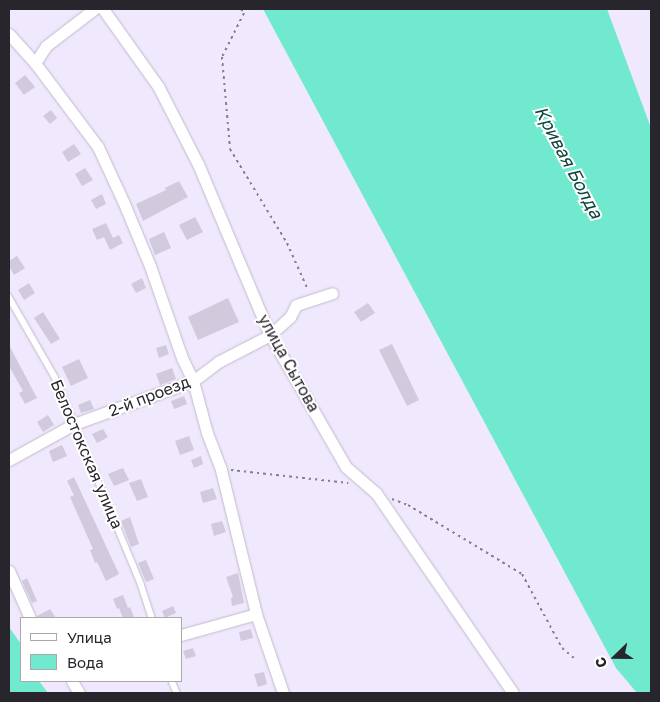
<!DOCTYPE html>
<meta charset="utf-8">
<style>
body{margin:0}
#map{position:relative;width:660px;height:702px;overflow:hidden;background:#f0e8fc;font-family:"Golos Text",sans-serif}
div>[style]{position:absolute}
.water>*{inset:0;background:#70e9cf}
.building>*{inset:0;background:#d1c9dc}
.path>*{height:2px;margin-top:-1px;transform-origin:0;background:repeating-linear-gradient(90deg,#857f8c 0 2.5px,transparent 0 6.5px)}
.roads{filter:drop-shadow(0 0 1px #c1bacc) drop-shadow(0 0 1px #c1bacc)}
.service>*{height:5.5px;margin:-2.75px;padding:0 2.75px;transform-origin:2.75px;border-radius:2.75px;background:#fff}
.minor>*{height:11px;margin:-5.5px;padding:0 5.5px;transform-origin:5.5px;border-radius:5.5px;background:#fff}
span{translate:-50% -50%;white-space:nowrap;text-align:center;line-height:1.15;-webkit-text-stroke:4px #fff;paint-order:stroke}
.street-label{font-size:16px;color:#28252c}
.water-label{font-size:18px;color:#10463c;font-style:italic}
.frame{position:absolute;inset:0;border:10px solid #28252c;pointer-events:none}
.legend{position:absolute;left:20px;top:617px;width:162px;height:65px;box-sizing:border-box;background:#fff;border:1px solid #a9a8ab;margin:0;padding:6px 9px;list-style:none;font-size:15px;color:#28252c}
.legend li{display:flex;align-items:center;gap:10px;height:25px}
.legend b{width:25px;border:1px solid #a9a8ab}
.north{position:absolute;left:590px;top:632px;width:50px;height:50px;-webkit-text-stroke:4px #fff;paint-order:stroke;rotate:248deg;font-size:14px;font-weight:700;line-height:20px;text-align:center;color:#28252c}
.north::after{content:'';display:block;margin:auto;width:18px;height:22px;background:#28252c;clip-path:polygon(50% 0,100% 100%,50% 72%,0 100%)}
</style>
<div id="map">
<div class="water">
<div style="clip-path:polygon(263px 9px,607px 9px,651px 128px,651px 693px,637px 693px,616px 668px)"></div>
<div style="clip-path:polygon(9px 627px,21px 644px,21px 681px,39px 681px,48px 693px,9px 693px)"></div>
</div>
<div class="building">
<div style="clip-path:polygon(25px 75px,35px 87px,24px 95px,15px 83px)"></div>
<div style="clip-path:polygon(51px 110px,57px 118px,50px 124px,43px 116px)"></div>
<div style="clip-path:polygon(74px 144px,81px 154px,68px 162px,62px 152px)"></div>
<div style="clip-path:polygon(85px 168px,93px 180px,82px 186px,75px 174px)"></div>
<div style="clip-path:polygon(179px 181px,188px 197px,143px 221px,136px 204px,166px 190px,165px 188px)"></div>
<div style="clip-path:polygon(102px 194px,106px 204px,96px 209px,91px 200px)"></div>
<div style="clip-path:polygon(195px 217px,203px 232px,187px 240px,179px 225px)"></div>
<div style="clip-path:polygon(106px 223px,113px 238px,119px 235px,123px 243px,110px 250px,104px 237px,97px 240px,92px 229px)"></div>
<div style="clip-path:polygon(164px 232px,171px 248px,155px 255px,149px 239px)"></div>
<div style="clip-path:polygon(17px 256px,25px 268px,14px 275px,9px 266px,9px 261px)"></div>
<div style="clip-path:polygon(142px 278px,146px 288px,136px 293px,131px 284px)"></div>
<div style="clip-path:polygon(29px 283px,35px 293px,24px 300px,18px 290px)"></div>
<div style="clip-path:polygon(228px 298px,239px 322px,198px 340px,188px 317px)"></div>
<div style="clip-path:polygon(368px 303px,375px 313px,361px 322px,354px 312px)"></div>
<div style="clip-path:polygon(43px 312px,60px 339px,51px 344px,34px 318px)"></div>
<div style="clip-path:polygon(392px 344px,419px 400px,407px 406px,379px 350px)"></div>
<div style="clip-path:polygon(9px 345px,37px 398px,25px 404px,19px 393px,23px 391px,9px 366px)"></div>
<div style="clip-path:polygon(166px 345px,169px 354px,159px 358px,156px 348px)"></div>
<div style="clip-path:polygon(79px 359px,88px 378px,71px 386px,62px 367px)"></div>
<div style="clip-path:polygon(172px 368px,176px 379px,160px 385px,156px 374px)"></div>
<div style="clip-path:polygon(184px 396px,187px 404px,174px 409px,171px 401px)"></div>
<div style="clip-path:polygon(90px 400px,94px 409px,81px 413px,78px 405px)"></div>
<div style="clip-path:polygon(48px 415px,54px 425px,43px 432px,37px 422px)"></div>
<div style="clip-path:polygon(103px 429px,108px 437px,97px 443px,92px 434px)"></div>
<div style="clip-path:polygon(189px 436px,194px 450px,180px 455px,175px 441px)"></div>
<div style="clip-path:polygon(62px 445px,67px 456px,53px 462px,49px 451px)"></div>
<div style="clip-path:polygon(201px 456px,203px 464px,194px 468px,191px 460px)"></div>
<div style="clip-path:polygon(123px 468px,129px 480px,114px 486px,108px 474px)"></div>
<div style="clip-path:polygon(74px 477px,119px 574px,106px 581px,97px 562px,95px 563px,90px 550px,93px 549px,70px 497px,74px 495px,67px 481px)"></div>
<div style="clip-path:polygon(141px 479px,148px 497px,137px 501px,129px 483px)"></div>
<div style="clip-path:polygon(213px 488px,217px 499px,203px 503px,200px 492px)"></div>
<div style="clip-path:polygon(130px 517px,139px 544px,131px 547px,121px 521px)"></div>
<div style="clip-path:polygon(222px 521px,226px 532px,214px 536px,211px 524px)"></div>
<div style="clip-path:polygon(146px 560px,154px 579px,146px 582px,138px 563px)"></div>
<div style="clip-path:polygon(238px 573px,244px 603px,232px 606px,231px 598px,233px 597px,226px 577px)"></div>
<div style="clip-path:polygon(27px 578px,37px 601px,32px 603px,22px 581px)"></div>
<div style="clip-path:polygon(123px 595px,128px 608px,130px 607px,134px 617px,123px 618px,119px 608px,117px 609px,113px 599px)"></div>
<div style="clip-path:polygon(173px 606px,176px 613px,165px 618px,162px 611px)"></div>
<div style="clip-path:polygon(50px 609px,56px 618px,37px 618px,37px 616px)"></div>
<div style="clip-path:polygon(251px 629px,253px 638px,241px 641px,239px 632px)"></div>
<div style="clip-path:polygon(193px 648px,196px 656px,186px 659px,183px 651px)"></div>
<div style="clip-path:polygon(264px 672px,267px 684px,258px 687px,254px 674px)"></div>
</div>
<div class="path">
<div style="left:241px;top:9px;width:5px;rotate:53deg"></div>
<div style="left:244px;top:13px;width:49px;rotate:116.6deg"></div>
<div style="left:222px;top:57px;width:92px;rotate:85deg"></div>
<div style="left:230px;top:149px;width:110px;rotate:58.8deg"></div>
<div style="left:287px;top:243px;width:51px;rotate:65.9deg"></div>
<div style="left:231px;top:470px;width:118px;rotate:6.3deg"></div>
<div style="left:392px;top:499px;width:17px;rotate:21deg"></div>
<div style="left:408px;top:505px;width:133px;rotate:31.2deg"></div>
<div style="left:522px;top:574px;width:84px;rotate:61.6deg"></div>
<div style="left:562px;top:648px;width:16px;rotate:40deg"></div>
</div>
<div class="roads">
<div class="service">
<div style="left:9px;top:297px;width:92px;rotate:60.1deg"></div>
<div style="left:55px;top:377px;width:224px;rotate:67.4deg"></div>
<div style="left:141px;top:584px;width:36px;rotate:72deg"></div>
<div style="left:172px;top:681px;width:13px;rotate:67deg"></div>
</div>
<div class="minor">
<div style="left:103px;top:9px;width:95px;rotate:54.5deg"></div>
<div style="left:158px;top:86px;width:88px;rotate:62.9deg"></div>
<div style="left:198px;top:164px;width:186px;rotate:67.2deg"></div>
<div style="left:270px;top:335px;width:152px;rotate:60.1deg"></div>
<div style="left:346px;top:467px;width:40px;rotate:41deg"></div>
<div style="left:376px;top:493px;width:242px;rotate:55.6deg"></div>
<div style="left:9px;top:34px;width:39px;rotate:48deg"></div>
<div style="left:35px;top:63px;width:105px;rotate:53.1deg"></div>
<div style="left:98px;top:147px;width:60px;rotate:65.2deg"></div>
<div style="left:123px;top:201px;width:70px;rotate:67.4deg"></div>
<div style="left:150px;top:266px;width:97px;rotate:70.8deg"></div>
<div style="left:182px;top:358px;width:25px;rotate:64deg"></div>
<div style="left:193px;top:381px;width:54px;rotate:74.9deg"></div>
<div style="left:207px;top:433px;width:40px;rotate:69deg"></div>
<div style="left:221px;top:470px;width:148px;rotate:76.3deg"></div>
<div style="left:256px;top:614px;width:83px;rotate:71.1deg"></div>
<div style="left:35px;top:63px;width:20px;rotate:-57deg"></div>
<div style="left:46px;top:46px;width:61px;rotate:-37.6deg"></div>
<div style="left:9px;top:460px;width:74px;rotate:-29deg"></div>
<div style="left:74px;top:424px;width:127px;rotate:-19.9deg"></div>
<div style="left:193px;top:381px;width:31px;rotate:-37deg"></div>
<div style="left:218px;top:362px;width:59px;rotate:-27.4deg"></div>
<div style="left:270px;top:335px;width:27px;rotate:-42deg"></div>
<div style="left:290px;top:317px;width:13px;rotate:-63deg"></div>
<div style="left:296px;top:305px;width:38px;rotate:-18deg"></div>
<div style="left:9px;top:571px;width:51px;rotate:65.9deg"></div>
<div style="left:181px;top:635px;width:78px;rotate:-15.6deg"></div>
<div style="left:72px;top:681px;width:14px;rotate:60deg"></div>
</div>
</div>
<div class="street-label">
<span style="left:289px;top:363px;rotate:61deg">улица Сытова</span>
<span style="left:149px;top:396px;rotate:-21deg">2-й проезд</span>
<span style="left:87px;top:454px;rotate:67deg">Белостокская улица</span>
</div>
<div class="water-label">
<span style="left:569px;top:162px;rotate:62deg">Кривая Болда</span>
</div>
<div class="frame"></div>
<ul class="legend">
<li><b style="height:6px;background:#fff"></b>Улица</li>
<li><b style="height:14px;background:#70e9cf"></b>Вода</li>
</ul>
<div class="north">С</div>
</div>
